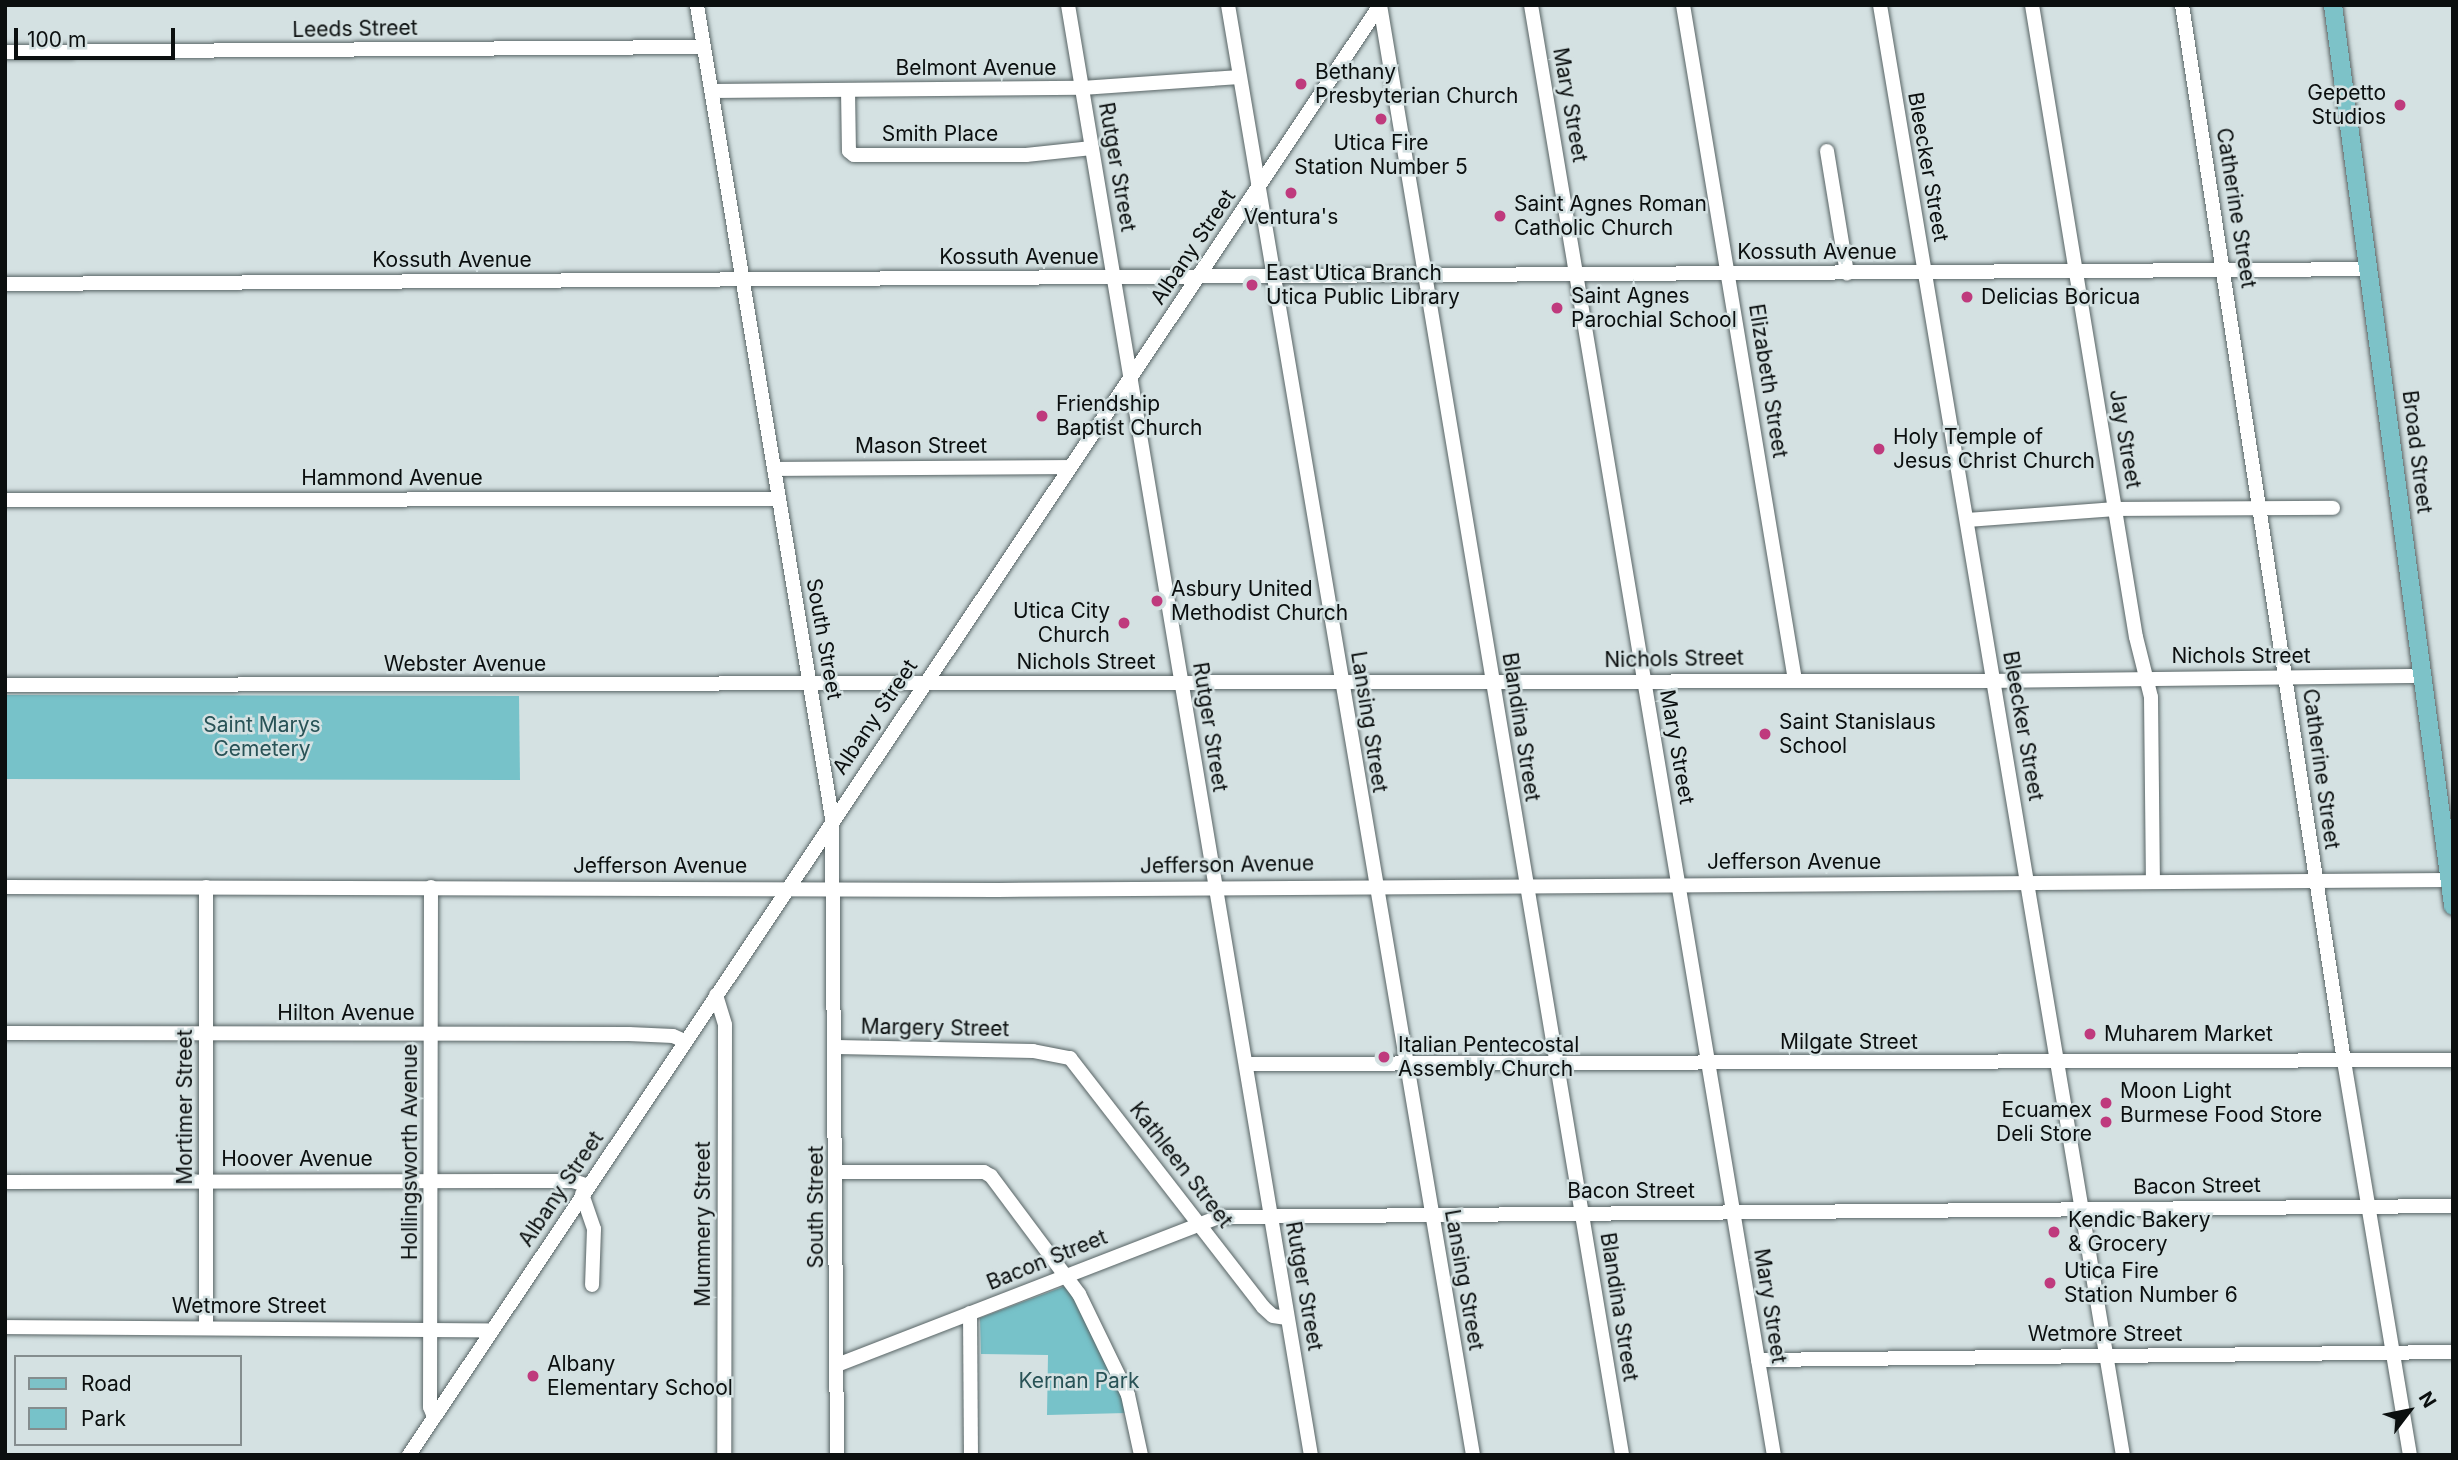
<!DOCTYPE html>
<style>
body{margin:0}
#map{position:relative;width:2458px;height:1460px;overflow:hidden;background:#d4e1e2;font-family:Inter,sans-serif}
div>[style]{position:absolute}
.green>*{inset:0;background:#77c2c9}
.roads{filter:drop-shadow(0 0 2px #586465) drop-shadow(0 0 2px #586465)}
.minor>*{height:14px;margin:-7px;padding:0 7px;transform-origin:7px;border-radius:7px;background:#fff}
.major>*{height:18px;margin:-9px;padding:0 9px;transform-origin:9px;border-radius:9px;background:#7dc2c8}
.dots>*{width:19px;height:19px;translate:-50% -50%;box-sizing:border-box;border:4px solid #d4e1e2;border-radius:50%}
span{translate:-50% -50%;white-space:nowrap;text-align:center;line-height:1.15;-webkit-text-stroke:5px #d4e1e2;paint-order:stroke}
.street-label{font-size:21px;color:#0b0f0f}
.poi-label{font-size:21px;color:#0b0f0f}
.left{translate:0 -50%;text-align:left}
.right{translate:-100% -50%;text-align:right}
.park-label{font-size:21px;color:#285256}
.frame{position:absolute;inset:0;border:7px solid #0b0f0f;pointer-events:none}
.legend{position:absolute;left:14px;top:1355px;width:228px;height:91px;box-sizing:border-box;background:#d4e1e2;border:2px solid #848d8e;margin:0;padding:9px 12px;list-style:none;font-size:21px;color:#0b0f0f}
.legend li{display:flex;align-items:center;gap:14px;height:35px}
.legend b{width:35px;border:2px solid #848d8e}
.north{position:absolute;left:2374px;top:1376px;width:70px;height:70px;-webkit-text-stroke:5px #d4e1e2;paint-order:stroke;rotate:58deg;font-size:19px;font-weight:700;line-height:28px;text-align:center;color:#0b0f0f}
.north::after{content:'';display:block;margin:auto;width:24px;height:32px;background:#0b0f0f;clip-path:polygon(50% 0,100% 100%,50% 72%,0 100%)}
.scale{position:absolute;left:14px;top:28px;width:161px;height:32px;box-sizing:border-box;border:4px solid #0b0f0f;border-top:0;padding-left:9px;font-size:21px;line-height:24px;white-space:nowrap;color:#0b0f0f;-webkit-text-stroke:5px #d4e1e2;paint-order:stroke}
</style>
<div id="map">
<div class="green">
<div style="clip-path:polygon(5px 695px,519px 696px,520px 780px,5px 779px)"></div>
<div style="clip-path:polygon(1068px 1285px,1121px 1391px,1126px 1413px,1047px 1415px,1048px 1355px,981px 1354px,980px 1318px)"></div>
</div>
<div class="roads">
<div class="minor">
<div style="left:697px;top:5px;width:824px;rotate:80.57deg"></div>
<div style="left:832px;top:818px;width:637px;rotate:89.55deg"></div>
<div style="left:1068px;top:5px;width:1470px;rotate:80.49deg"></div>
<div style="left:1228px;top:5px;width:1471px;rotate:80.41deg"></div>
<div style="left:1380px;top:5px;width:1470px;rotate:80.52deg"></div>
<div style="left:1531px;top:5px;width:1470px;rotate:80.49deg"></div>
<div style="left:1683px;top:5px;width:684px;rotate:80.58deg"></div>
<div style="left:1880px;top:5px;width:1470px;rotate:80.49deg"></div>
<div style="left:2032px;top:5px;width:640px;rotate:80.66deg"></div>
<div style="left:2136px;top:637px;width:62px;rotate:76deg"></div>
<div style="left:2151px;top:697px;width:185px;rotate:89.4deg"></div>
<div style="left:2182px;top:5px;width:1068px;rotate:81.28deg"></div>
<div style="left:2344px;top:1061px;width:399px;rotate:80.5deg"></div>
<div style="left:5px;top:52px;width:699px;rotate:-0.41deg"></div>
<div style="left:848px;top:90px;width:61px;rotate:89.1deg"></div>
<div style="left:849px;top:151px;width:6px;rotate:39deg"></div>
<div style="left:854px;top:155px;width:172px"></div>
<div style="left:1026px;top:155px;width:66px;rotate:-6.1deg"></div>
<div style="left:712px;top:91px;width:370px;rotate:-0.5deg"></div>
<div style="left:1082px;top:88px;width:158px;rotate:-4deg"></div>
<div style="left:1827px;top:151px;width:124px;rotate:80.7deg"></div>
<div style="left:5px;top:284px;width:2363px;rotate:-0.36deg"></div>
<div style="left:774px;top:469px;width:295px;rotate:-0.4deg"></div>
<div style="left:5px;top:500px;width:774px;rotate:-0.07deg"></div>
<div style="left:1967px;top:520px;width:149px;rotate:-4.2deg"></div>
<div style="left:2116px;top:509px;width:217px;rotate:-0.3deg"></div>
<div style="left:5px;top:685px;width:1989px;rotate:-0.12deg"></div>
<div style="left:1994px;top:681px;width:430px;rotate:-0.7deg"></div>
<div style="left:5px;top:887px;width:993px;rotate:0.17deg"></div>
<div style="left:998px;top:890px;width:1451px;rotate:-0.39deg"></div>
<div style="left:431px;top:887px;width:520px;rotate:90.11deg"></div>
<div style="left:430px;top:1407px;width:11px;rotate:68deg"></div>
<div style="left:716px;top:995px;width:31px;rotate:73deg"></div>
<div style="left:725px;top:1025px;width:430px;rotate:90.1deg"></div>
<div style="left:5px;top:1033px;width:624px;rotate:0.09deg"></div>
<div style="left:629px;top:1034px;width:44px;rotate:2.6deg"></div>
<div style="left:673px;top:1036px;width:13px;rotate:23deg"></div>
<div style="left:837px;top:1047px;width:196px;rotate:1.2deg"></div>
<div style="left:1033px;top:1051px;width:38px;rotate:11deg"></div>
<div style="left:1070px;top:1058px;width:315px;rotate:52.2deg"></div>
<div style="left:1263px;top:1307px;width:13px;rotate:42deg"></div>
<div style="left:1273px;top:1316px;width:14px;rotate:8deg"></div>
<div style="left:1246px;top:1064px;width:1207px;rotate:-0.19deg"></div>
<div style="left:836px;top:1172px;width:148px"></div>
<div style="left:984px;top:1172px;width:8px;rotate:30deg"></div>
<div style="left:991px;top:1176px;width:147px;rotate:53.3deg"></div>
<div style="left:1079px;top:1294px;width:112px;rotate:64.1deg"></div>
<div style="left:1128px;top:1395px;width:61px;rotate:77.8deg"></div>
<div style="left:5px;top:1182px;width:568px;rotate:-0.1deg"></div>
<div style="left:573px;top:1181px;width:16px;rotate:18deg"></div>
<div style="left:582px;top:1194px;width:37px;rotate:71deg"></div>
<div style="left:594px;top:1229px;width:56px;rotate:92deg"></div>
<div style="left:970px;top:1313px;width:142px;rotate:89.6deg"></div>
<div style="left:5px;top:1327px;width:487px;rotate:0.4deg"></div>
<div style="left:206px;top:1327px;width:440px;rotate:-90deg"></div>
<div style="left:1758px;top:1360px;width:695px;rotate:-0.66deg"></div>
<div style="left:837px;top:1365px;width:410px;rotate:-21.2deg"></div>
<div style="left:1219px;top:1217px;width:1234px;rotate:-0.51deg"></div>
<div style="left:409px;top:1455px;width:1745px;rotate:-56.19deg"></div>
</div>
<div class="major">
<div style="left:2333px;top:5px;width:909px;rotate:82.41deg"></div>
</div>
</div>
<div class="dots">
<div style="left:1301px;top:84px;background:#bf3a7d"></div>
<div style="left:2400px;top:105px;background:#bf3a7d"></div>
<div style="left:1381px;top:119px;background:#bf3a7d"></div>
<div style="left:1291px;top:193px;background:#bf3a7d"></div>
<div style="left:1500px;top:216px;background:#bf3a7d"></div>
<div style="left:1252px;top:285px;background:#bf3a7d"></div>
<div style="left:1967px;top:297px;background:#bf3a7d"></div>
<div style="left:1557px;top:308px;background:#bf3a7d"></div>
<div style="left:1042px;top:416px;background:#bf3a7d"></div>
<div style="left:1879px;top:449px;background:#bf3a7d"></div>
<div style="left:1157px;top:601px;background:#bf3a7d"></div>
<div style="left:1124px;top:623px;background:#bf3a7d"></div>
<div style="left:1765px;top:734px;background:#bf3a7d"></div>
<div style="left:2090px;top:1034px;background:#bf3a7d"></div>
<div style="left:1384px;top:1057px;background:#bf3a7d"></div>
<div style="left:2106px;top:1103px;background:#bf3a7d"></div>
<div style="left:2106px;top:1122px;background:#bf3a7d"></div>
<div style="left:2054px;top:1232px;background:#bf3a7d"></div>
<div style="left:2050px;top:1283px;background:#bf3a7d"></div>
<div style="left:533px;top:1376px;background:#bf3a7d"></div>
</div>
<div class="street-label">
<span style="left:355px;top:29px;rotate:-1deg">Leeds Street</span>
<span style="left:976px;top:68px">Belmont Avenue</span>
<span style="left:1570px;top:105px;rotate:80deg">Mary Street</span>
<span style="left:940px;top:134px">Smith Place</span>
<span style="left:1117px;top:167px;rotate:80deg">Rutger Street</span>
<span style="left:1928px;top:167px;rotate:80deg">Bleecker Street</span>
<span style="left:2236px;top:208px;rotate:81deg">Catherine Street</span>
<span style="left:1193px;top:247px;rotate:-56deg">Albany Street</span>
<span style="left:1817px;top:252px">Kossuth Avenue</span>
<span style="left:1019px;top:257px">Kossuth Avenue</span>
<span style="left:452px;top:260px">Kossuth Avenue</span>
<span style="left:1768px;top:381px;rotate:81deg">Elizabeth Street</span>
<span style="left:2125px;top:439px;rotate:80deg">Jay Street</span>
<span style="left:921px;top:446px">Mason Street</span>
<span style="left:2417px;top:452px;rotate:83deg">Broad Street</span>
<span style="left:392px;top:478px">Hammond Avenue</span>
<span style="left:824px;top:639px;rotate:80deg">South Street</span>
<span style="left:2241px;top:656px">Nichols Street</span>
<span style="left:1674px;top:659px;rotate:-1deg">Nichols Street</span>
<span style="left:1086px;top:662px">Nichols Street</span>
<span style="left:465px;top:664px">Webster Avenue</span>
<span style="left:875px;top:717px;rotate:-56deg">Albany Street</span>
<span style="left:1369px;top:722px;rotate:81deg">Lansing Street</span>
<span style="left:2023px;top:726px;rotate:80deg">Bleecker Street</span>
<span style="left:1210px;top:727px;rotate:81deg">Rutger Street</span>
<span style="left:1521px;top:727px;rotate:81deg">Blandina Street</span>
<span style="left:1677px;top:747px;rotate:80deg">Mary Street</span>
<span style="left:2321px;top:769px;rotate:82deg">Catherine Street</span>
<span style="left:1794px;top:862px">Jefferson Avenue</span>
<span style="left:1227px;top:865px;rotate:-1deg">Jefferson Avenue</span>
<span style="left:660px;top:866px">Jefferson Avenue</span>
<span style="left:346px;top:1013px">Hilton Avenue</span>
<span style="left:935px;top:1028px;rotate:1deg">Margery Street</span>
<span style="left:1849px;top:1042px">Milgate Street</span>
<span style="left:185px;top:1107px;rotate:-90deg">Mortimer Street</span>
<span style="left:410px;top:1152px;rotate:-90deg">Hollingsworth Avenue</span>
<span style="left:297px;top:1159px">Hoover Avenue</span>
<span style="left:1181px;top:1165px;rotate:52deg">Kathleen Street</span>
<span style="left:2197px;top:1186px;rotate:-1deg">Bacon Street</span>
<span style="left:561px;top:1189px;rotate:-56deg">Albany Street</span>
<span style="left:1631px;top:1191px">Bacon Street</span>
<span style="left:816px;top:1207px;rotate:-90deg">South Street</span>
<span style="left:703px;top:1224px;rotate:-90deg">Mummery Street</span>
<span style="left:1047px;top:1260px;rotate:-22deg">Bacon Street</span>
<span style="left:1464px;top:1280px;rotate:80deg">Lansing Street</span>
<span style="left:1304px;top:1286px;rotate:80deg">Rutger Street</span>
<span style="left:249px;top:1306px">Wetmore Street</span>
<span style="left:1770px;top:1306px;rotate:81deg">Mary Street</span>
<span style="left:1619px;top:1307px;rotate:81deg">Blandina Street</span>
<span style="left:2105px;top:1334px">Wetmore Street</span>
</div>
<div class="poi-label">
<span class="left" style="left:1315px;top:84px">Bethany<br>Presbyterian Church</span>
<span class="right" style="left:2386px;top:105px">Gepetto<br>Studios</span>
<span style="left:1381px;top:155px">Utica Fire<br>Station Number 5</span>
<span class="left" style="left:1514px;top:216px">Saint Agnes Roman<br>Catholic Church</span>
<span style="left:1291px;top:217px">Ventura's</span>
<span class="left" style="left:1266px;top:285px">East Utica Branch<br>Utica Public Library</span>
<span class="left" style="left:1571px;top:308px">Saint Agnes<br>Parochial School</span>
<span class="left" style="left:1981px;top:297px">Delicias Boricua</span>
<span class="left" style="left:1056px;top:416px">Friendship<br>Baptist Church</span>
<span class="left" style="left:1893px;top:449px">Holy Temple of<br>Jesus Christ Church</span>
<span class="left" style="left:1171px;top:601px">Asbury United<br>Methodist Church</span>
<span class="right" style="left:1110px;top:623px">Utica City<br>Church</span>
<span class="left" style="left:1779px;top:734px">Saint Stanislaus<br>School</span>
<span class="left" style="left:2104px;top:1034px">Muharem Market</span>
<span class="left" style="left:1398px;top:1057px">Italian Pentecostal<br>Assembly Church</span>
<span class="left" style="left:2120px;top:1103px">Moon Light<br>Burmese Food Store</span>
<span class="right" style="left:2092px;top:1122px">Ecuamex<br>Deli Store</span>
<span class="left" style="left:2068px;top:1232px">Kendic Bakery<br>&amp; Grocery</span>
<span class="left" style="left:2064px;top:1283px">Utica Fire<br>Station Number 6</span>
<span class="left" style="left:547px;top:1376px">Albany<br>Elementary School</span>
</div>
<div class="park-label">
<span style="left:262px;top:737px">Saint Marys<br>Cemetery</span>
<span style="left:1079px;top:1381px">Kernan Park</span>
</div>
<div class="frame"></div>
<ul class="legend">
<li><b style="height:9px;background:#7dc2c8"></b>Road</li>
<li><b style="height:19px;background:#77c2c9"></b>Park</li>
</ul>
<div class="north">N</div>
<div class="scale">100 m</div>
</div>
